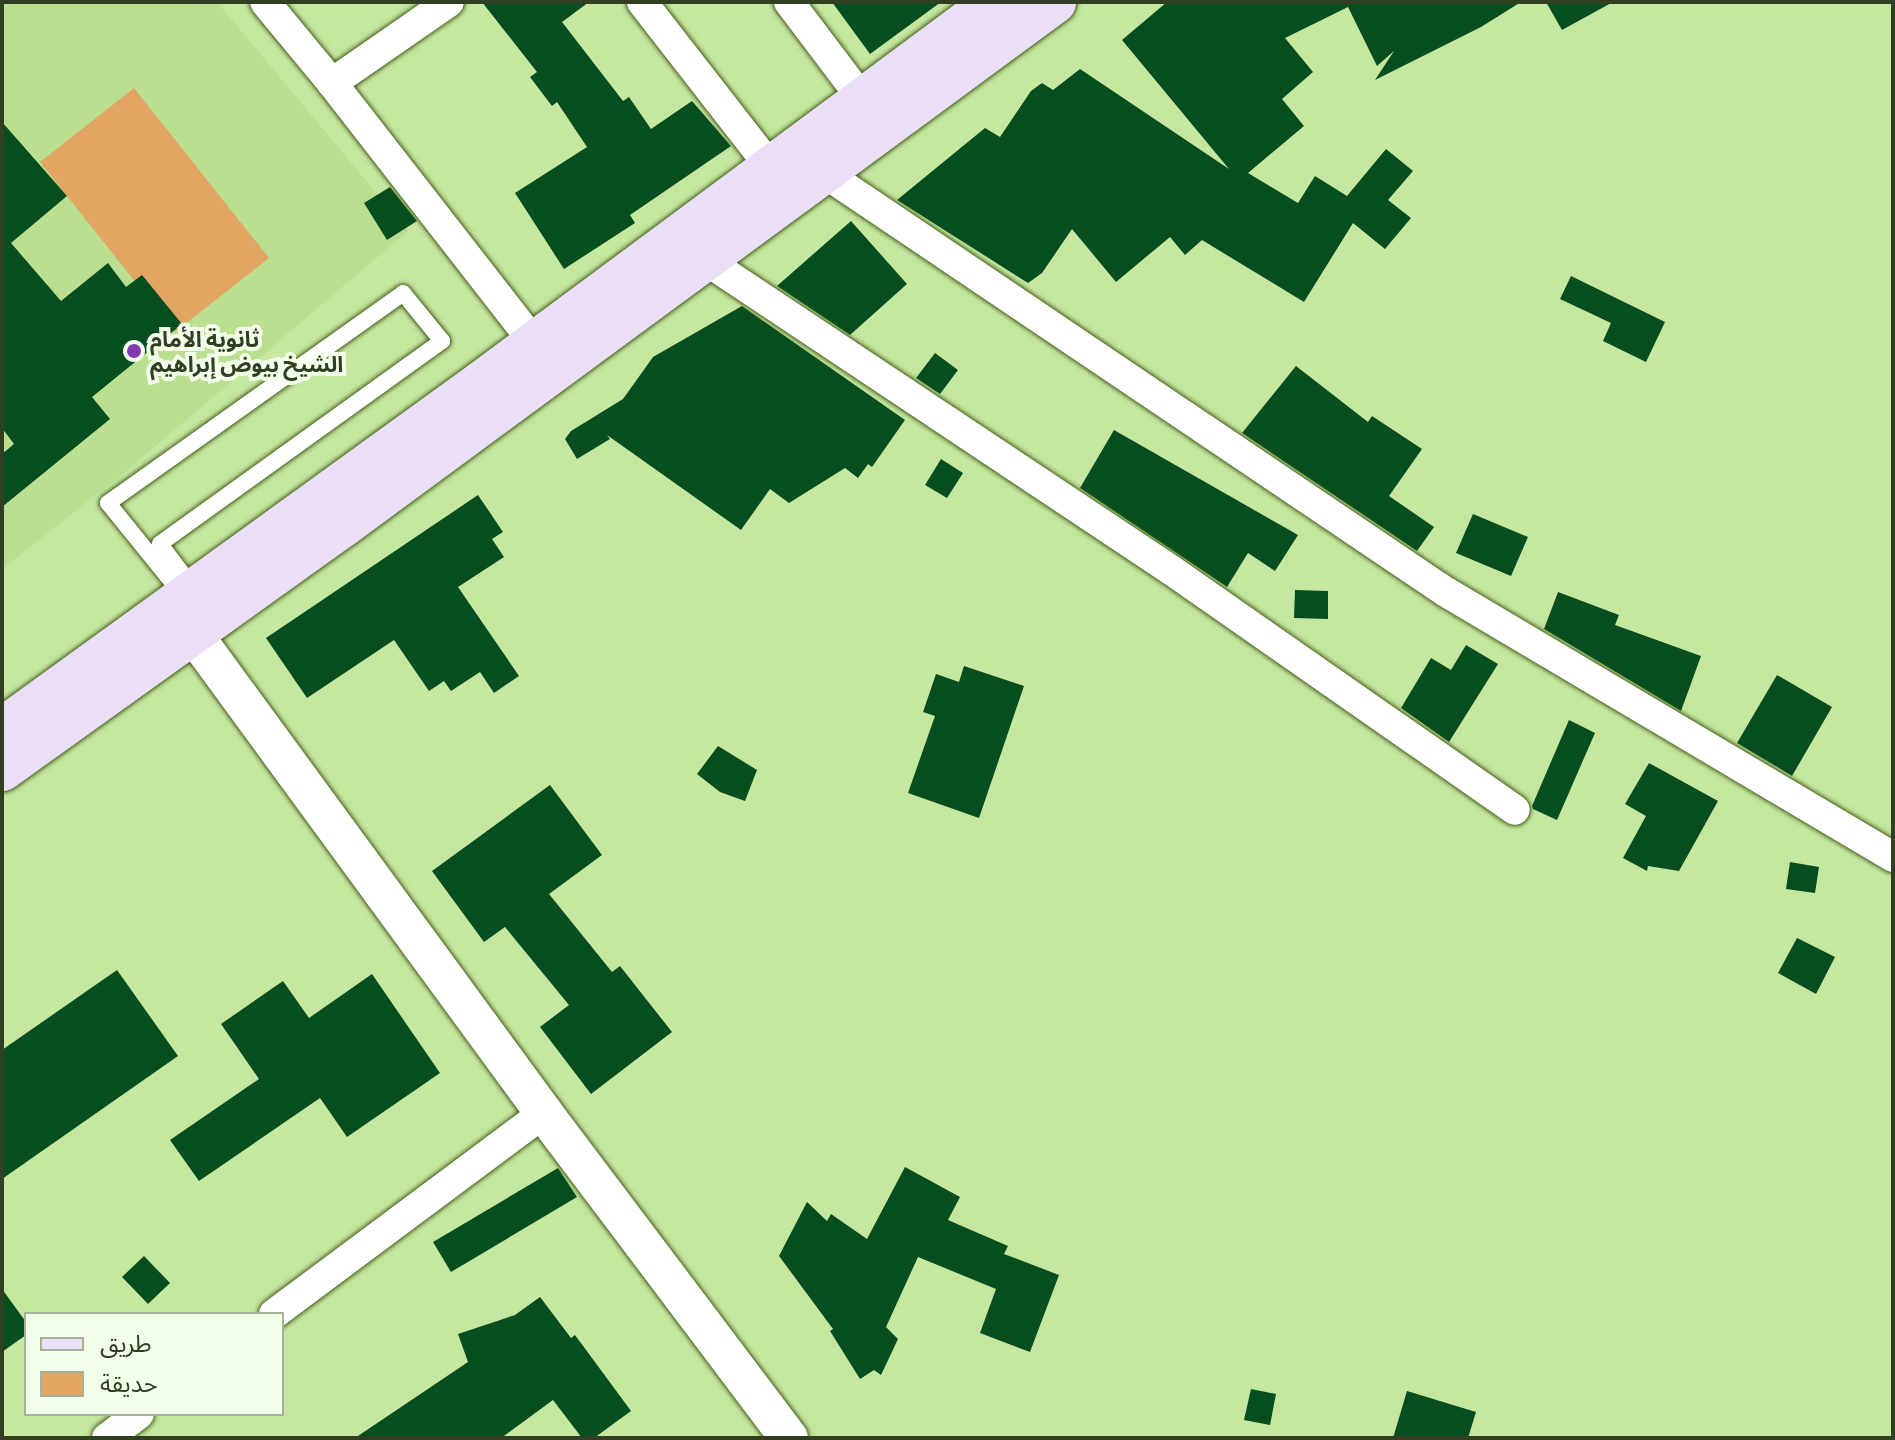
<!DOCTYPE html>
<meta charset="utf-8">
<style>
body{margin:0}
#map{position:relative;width:1895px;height:1440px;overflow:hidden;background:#c5e7a0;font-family:Commissioner,"Noto Sans Arabic",sans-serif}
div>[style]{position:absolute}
.built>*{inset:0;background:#bbdf90}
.green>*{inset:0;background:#e1a662}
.building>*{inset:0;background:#064e1f}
.roads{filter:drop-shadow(0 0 2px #425d18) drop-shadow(0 0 2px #425d18)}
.service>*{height:16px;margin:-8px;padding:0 8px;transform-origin:8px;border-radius:8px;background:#fff}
.minor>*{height:30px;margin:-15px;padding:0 15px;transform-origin:15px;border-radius:15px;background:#fff}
.tertiary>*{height:38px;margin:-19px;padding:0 19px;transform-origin:19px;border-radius:19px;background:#fff}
.primary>*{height:44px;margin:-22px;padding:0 22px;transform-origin:22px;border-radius:22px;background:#ebdff7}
.dots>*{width:22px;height:22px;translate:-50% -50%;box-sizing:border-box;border:4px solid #f4ffea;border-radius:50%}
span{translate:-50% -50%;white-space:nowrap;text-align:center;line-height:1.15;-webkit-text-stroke:8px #f4ffea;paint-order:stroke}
.poi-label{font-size:22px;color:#313e21;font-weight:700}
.left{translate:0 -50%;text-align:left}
.frame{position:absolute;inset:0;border:4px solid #313e21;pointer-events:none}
.legend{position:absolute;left:24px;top:1312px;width:260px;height:104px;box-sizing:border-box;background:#f4ffea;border:2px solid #a6b29a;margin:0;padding:10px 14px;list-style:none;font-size:24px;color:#313e21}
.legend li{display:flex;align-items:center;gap:16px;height:40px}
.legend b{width:40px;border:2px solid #a6b29a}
</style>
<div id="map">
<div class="built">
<div style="clip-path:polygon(2px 2px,217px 2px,408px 231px,125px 472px,2px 569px)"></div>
</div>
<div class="green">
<div style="clip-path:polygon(134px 88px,269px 258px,175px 332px,40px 162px)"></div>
</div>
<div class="building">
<div style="clip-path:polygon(482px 2px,589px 2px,562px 22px,623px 101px,629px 97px,651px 129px,692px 101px,731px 146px,630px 215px,635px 223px,564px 269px,515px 193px,587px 147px,557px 102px,552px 106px,530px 77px,537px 72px)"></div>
<div style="clip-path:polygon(832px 2px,941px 2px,870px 54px)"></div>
<div style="clip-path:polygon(1167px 2px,1521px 2px,1481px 27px,1375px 80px,1394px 51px,1377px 66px,1348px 7px,1285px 38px,1313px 72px,1282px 99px,1304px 126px,1248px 173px,1298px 203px,1315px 176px,1347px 196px,1386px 149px,1413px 171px,1388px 200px,1411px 218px,1385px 249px,1353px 223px,1304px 302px,1202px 240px,1185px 255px,1170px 237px,1116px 282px,1072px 229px,1042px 273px,1028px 283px,897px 200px,985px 128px,1000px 137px,1031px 91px,1042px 83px,1053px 90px,1080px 69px,1229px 169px,1122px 40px)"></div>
<div style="clip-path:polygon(1546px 2px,1613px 2px,1562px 30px)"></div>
<div style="clip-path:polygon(2px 122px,67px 196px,11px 243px,61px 301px,108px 263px,126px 287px,142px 275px,182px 324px,92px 397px,110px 419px,2px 507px,2px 454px,14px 444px,2px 428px)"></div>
<div style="clip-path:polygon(390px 187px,417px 221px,387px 240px,364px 203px)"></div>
<div style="clip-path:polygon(851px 221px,907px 284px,850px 335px,777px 286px)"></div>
<div style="clip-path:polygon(1571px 276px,1665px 322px,1646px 362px,1603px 341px,1611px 323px,1560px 299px)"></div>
<div style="clip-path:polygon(742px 306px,905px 420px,872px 467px,868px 464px,858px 478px,845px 468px,789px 503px,770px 489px,741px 530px,607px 435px,610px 439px,577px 459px,565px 439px,571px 431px,623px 399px,653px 357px)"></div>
<div style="clip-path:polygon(935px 353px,958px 370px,940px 394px,916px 378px)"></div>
<div style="clip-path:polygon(1296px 366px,1368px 422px,1372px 416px,1422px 449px,1389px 496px,1434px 527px,1417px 551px,1242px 433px)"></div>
<div style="clip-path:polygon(1114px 430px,1298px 535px,1275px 571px,1248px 553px,1227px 587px,1080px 488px)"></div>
<div style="clip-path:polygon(941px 459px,963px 473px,947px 498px,925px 485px)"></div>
<div style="clip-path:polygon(478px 495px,503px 532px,492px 539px,504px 557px,458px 587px,519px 676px,494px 693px,480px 672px,451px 691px,444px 681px,429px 691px,394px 640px,307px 698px,266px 638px)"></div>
<div style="clip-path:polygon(1473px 514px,1528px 537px,1511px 576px,1456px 553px)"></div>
<div style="clip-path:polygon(1295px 590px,1328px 591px,1328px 619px,1294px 618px)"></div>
<div style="clip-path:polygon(1558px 592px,1619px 615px,1615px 625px,1701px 656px,1681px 711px,1544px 629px)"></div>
<div style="clip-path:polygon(1466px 645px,1498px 664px,1449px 742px,1401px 708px,1431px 658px,1451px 670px)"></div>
<div style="clip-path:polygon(964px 666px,1024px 686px,979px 818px,908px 793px,935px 716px,923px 712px,936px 674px,959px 682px)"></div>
<div style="clip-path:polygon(1777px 675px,1832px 707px,1792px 776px,1737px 743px)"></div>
<div style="clip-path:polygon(1569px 720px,1595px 733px,1557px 820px,1533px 809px,1532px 806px)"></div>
<div style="clip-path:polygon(718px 746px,757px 770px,745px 801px,720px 792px,697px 774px)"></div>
<div style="clip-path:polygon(1649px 763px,1718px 801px,1679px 871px,1648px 866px,1647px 871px,1623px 858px,1646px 816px,1625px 804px)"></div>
<div style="clip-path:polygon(550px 785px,602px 855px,549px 894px,612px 972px,620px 966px,672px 1032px,591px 1094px,540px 1027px,569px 1005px,505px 927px,484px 942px,432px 871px)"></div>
<div style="clip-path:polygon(1790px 862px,1819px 867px,1815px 893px,1786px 889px)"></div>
<div style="clip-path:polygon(1797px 938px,1835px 957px,1816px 994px,1778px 973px)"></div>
<div style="clip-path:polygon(117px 970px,178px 1056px,2px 1179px,2px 1050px)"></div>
<div style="clip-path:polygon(372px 974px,440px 1073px,347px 1137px,320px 1098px,199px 1181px,170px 1140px,259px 1079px,221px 1024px,283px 981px,309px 1018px)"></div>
<div style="clip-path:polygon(905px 1167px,960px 1197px,948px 1220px,1008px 1246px,1004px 1254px,1059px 1275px,1030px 1352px,980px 1333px,996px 1289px,918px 1257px,886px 1327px,898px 1339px,881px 1375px,874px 1370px,860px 1379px,830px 1331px,833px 1329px,779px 1256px,807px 1202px,827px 1221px,831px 1214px,867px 1239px)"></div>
<div style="clip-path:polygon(558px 1168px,577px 1197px,451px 1272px,433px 1242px)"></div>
<div style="clip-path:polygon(144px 1256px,170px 1283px,148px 1304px,122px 1277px)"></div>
<div style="clip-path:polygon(2px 1289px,26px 1322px,26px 1335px,2px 1352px)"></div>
<div style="clip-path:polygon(540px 1297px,571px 1338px,575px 1335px,631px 1411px,594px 1438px,582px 1438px,553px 1400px,501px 1438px,355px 1438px,468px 1362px,458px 1334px,515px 1315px)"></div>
<div style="clip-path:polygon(1251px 1389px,1276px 1394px,1270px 1425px,1244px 1420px)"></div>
<div style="clip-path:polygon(1407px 1391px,1476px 1412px,1468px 1438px,1393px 1438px)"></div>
</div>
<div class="roads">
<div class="service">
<div style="left:185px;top:598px;width:122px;rotate:-129deg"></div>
<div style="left:108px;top:503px;width:362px;rotate:-35.4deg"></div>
<div style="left:403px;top:293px;width:62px;rotate:50.9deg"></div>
<div style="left:442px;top:341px;width:347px;rotate:144.3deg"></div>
<div style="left:160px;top:544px;width:56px;rotate:52.9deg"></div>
</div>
<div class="minor">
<div style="left:265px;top:2px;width:105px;rotate:50.4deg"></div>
<div style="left:332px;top:83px;width:331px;rotate:52.1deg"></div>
<div style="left:642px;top:2px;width:210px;rotate:52.1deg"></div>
<div style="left:789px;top:2px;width:123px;rotate:52.9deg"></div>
<div style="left:332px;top:83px;width:142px;rotate:-34.7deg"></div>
<div style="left:823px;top:172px;width:751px;rotate:33.99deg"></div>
<div style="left:1446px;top:592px;width:520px;rotate:30.66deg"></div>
<div style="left:704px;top:259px;width:561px;rotate:33.66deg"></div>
<div style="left:1171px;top:570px;width:419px;rotate:34.9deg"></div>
<div style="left:274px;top:1314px;width:337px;rotate:-36.7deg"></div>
<div style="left:107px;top:1438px;width:40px;rotate:-37deg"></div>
</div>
<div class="tertiary">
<div style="left:175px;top:609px;width:625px;rotate:53.79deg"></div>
<div style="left:544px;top:1113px;width:407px;rotate:53deg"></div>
</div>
<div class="primary">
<div style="left:2px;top:730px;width:594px;rotate:-35.89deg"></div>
<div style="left:483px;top:382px;width:638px;rotate:-36.58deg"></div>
<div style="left:2px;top:769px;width:419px;rotate:-35.6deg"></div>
<div style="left:343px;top:525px;width:883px;rotate:-36.34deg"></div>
</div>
</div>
<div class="dots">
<div style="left:134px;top:351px;background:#813cb0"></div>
</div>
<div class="poi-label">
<span class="left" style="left:150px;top:351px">ثانوية الأمام<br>الشيخ بيوض إبراهيم</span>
</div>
<div class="frame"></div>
<ul class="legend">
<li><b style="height:10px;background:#ebdff7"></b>طريق</li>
<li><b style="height:22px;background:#e1a662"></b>حديقة</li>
</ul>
</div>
